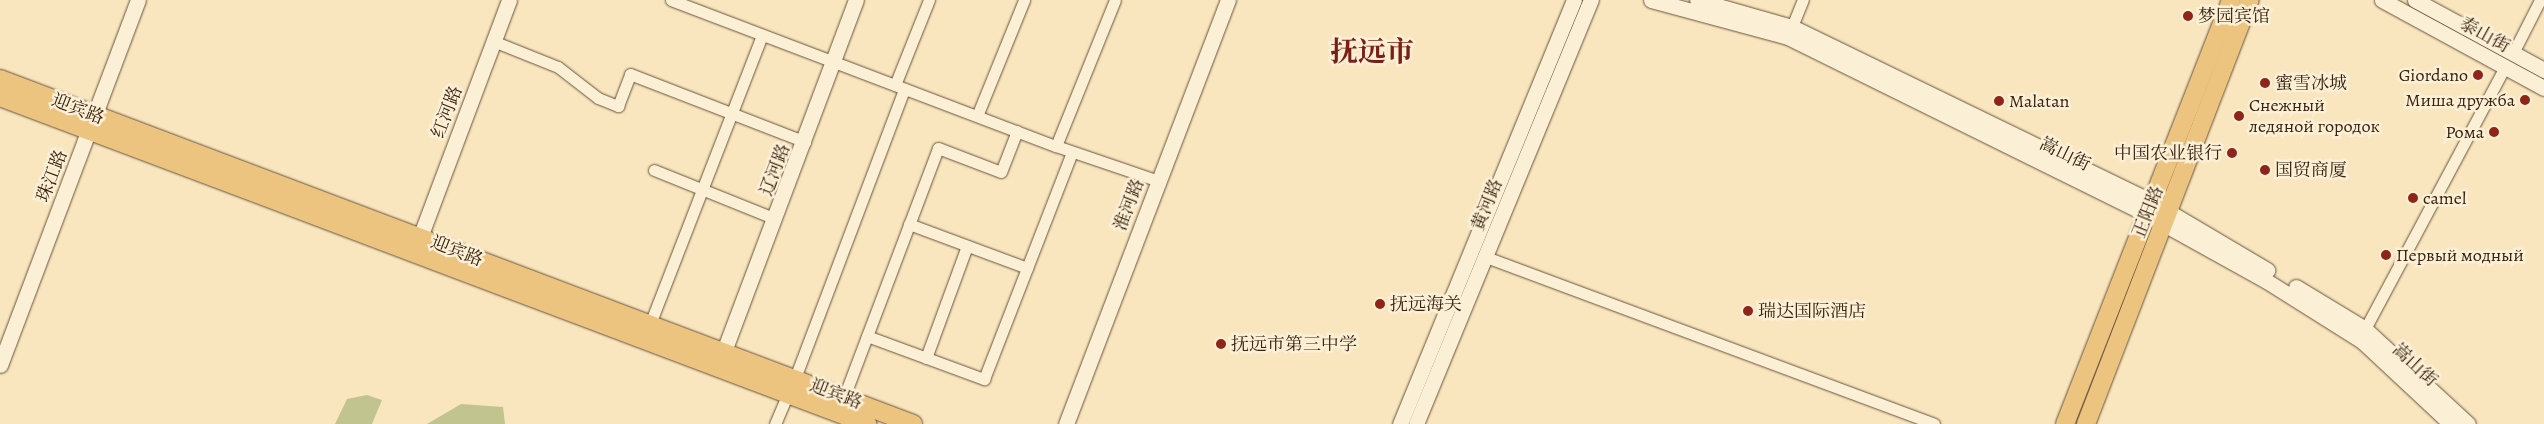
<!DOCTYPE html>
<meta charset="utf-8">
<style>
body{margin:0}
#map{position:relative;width:2544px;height:424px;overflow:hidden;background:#f9e6be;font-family:Alegreya,"Noto Serif SC",serif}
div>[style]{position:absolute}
.green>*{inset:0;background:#c1c48f}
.roads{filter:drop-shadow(0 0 1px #68533c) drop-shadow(0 0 1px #68533c)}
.street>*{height:11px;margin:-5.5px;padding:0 5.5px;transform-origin:5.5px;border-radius:5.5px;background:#fbefd5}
.secondary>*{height:15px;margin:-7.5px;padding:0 7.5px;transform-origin:7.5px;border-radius:7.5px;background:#fbefd5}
.primary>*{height:18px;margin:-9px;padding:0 9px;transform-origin:9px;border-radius:9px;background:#ecc37f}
.dots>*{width:14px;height:14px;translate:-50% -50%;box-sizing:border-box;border:2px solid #fbefd5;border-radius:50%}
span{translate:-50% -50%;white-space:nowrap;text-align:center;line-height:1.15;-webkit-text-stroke:5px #fbefd5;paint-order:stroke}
.poi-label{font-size:18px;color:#372210}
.left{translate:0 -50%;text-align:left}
.right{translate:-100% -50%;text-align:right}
.street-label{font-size:18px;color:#372210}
.town-label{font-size:28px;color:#7a1f14;font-weight:700}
</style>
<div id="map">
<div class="green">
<div style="clip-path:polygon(367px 395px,382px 400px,372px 424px,335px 424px,347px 399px)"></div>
<div style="clip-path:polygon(461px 404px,503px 407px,505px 424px,427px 424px)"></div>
</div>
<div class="roads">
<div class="street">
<div style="left:671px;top:0;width:412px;rotate:20.8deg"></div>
<div style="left:1056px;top:146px;width:109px;rotate:18.8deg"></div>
<div style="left:1789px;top:34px;width:37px;rotate:-68deg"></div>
<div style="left:493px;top:41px;width:70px;rotate:21.8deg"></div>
<div style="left:558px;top:67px;width:51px;rotate:37.8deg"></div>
<div style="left:598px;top:98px;width:22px;rotate:22deg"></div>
<div style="left:618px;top:106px;width:34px;rotate:-69deg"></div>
<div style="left:630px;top:74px;width:188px;rotate:21.2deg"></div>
<div style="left:2513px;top:53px;width:59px;rotate:-63deg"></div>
<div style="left:895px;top:85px;width:92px;rotate:-68.2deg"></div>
<div style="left:977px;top:116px;width:125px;rotate:-67.9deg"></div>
<div style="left:1056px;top:146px;width:157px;rotate:-68deg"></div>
<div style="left:654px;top:170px;width:131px;rotate:21.9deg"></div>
<div style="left:909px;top:224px;width:126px;rotate:20.4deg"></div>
<div style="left:1486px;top:257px;width:478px;rotate:20.4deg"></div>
<div style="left:650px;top:324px;width:310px;rotate:-68.8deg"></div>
<div style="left:2365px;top:329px;width:297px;rotate:-61.9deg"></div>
<div style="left:867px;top:336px;width:125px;rotate:20.2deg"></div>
<div style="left:984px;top:379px;width:243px;rotate:-68.8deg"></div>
<div style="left:926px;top:358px;width:119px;rotate:-69.9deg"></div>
<div style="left:795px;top:378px;width:309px;rotate:-69.3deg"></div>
<div style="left:844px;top:397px;width:266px;rotate:-69.3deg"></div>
<div style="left:938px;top:148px;width:67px;rotate:20.9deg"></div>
<div style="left:1001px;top:172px;width:44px;rotate:-68.7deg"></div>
<div style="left:775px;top:424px;width:33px;rotate:-67deg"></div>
</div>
<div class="secondary">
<div style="left:1651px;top:0;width:142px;rotate:15.1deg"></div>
<div style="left:1788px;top:37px;width:399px;rotate:26.3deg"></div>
<div style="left:2146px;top:214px;width:136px;rotate:29deg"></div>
<div style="left:2265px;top:280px;width:115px;rotate:32.2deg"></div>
<div style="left:2362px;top:341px;width:122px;rotate:43deg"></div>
<div style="left:1697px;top:0;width:99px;rotate:15.9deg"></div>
<div style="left:1792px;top:27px;width:400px;rotate:25.9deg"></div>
<div style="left:2152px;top:202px;width:134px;rotate:30.6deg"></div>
<div style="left:2382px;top:0;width:184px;rotate:28.5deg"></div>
<div style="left:2415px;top:0;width:147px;rotate:28.5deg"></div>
<div style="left:420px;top:237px;width:253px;rotate:-69.4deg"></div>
<div style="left:2296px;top:287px;width:81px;rotate:31.3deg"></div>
<div style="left:2365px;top:329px;width:140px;rotate:42.7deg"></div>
<div style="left:724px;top:351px;width:375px;rotate:-69.4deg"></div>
<div style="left:0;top:365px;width:390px;rotate:-69.3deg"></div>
<div style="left:1066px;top:424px;width:454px;rotate:-69.1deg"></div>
<div style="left:1400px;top:424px;width:458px;rotate:-67.7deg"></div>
<div style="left:1416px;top:424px;width:459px;rotate:-67.6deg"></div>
</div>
<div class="primary">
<div style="left:0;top:79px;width:976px;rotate:20.7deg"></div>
<div style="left:0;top:97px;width:927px;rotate:20.66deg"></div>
<div style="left:2065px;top:424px;width:455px;rotate:-68.6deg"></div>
<div style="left:2086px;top:424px;width:455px;rotate:-68.9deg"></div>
</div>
</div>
<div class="dots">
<div style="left:2188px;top:16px;background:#8f2418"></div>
<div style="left:2478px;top:75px;background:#8f2418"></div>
<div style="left:2265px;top:83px;background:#8f2418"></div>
<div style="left:2525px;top:100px;background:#8f2418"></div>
<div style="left:1999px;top:101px;background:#8f2418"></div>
<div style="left:2239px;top:116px;background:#8f2418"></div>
<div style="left:2494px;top:132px;background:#8f2418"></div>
<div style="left:2232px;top:153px;background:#8f2418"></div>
<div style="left:2265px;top:170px;background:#8f2418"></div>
<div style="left:2413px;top:198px;background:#8f2418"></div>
<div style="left:2386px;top:255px;background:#8f2418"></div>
<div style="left:1380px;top:304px;background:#8f2418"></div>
<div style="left:1748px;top:311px;background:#8f2418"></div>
<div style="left:1221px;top:344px;background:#8f2418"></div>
</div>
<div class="poi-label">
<span class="left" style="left:2198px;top:16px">梦园宾馆</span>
<span class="right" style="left:2468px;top:75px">Giordano</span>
<span class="left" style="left:2275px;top:83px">蜜雪冰城</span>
<span class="right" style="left:2515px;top:100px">Миша дружба</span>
<span class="left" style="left:2009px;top:101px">Malatan</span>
<span class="left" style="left:2249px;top:116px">Снежный<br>ледяной городок</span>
<span class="right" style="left:2484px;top:132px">Рома</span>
<span class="right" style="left:2222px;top:153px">中国农业银行</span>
<span class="left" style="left:2275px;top:170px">国贸商厦</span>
<span class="left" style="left:2423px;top:198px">camel</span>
<span class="left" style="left:2396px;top:255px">Первый модный</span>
<span class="left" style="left:1390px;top:304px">抚远海关</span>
<span class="left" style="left:1758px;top:311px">瑞达国际酒店</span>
<span class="left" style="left:1231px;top:344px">抚远市第三中学</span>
</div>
<div class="street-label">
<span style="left:2485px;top:35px;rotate:29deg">泰山街</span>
<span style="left:78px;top:109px;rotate:21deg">迎宾路</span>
<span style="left:447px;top:112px;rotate:-69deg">红河路</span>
<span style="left:2065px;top:154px;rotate:26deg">嵩山街</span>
<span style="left:775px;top:170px;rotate:-69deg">辽河路</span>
<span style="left:52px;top:176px;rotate:-69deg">珠江路</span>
<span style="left:1129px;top:205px;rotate:-69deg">淮河路</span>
<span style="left:1487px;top:205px;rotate:-68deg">黄河路</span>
<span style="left:2148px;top:212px;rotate:-68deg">正阳路</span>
<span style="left:457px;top:251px;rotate:21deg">迎宾路</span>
<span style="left:2415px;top:365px;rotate:43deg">嵩山街</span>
<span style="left:836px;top:394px;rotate:21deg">迎宾路</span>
</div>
<div class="town-label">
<span style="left:1372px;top:52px">抚远市</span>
</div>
</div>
